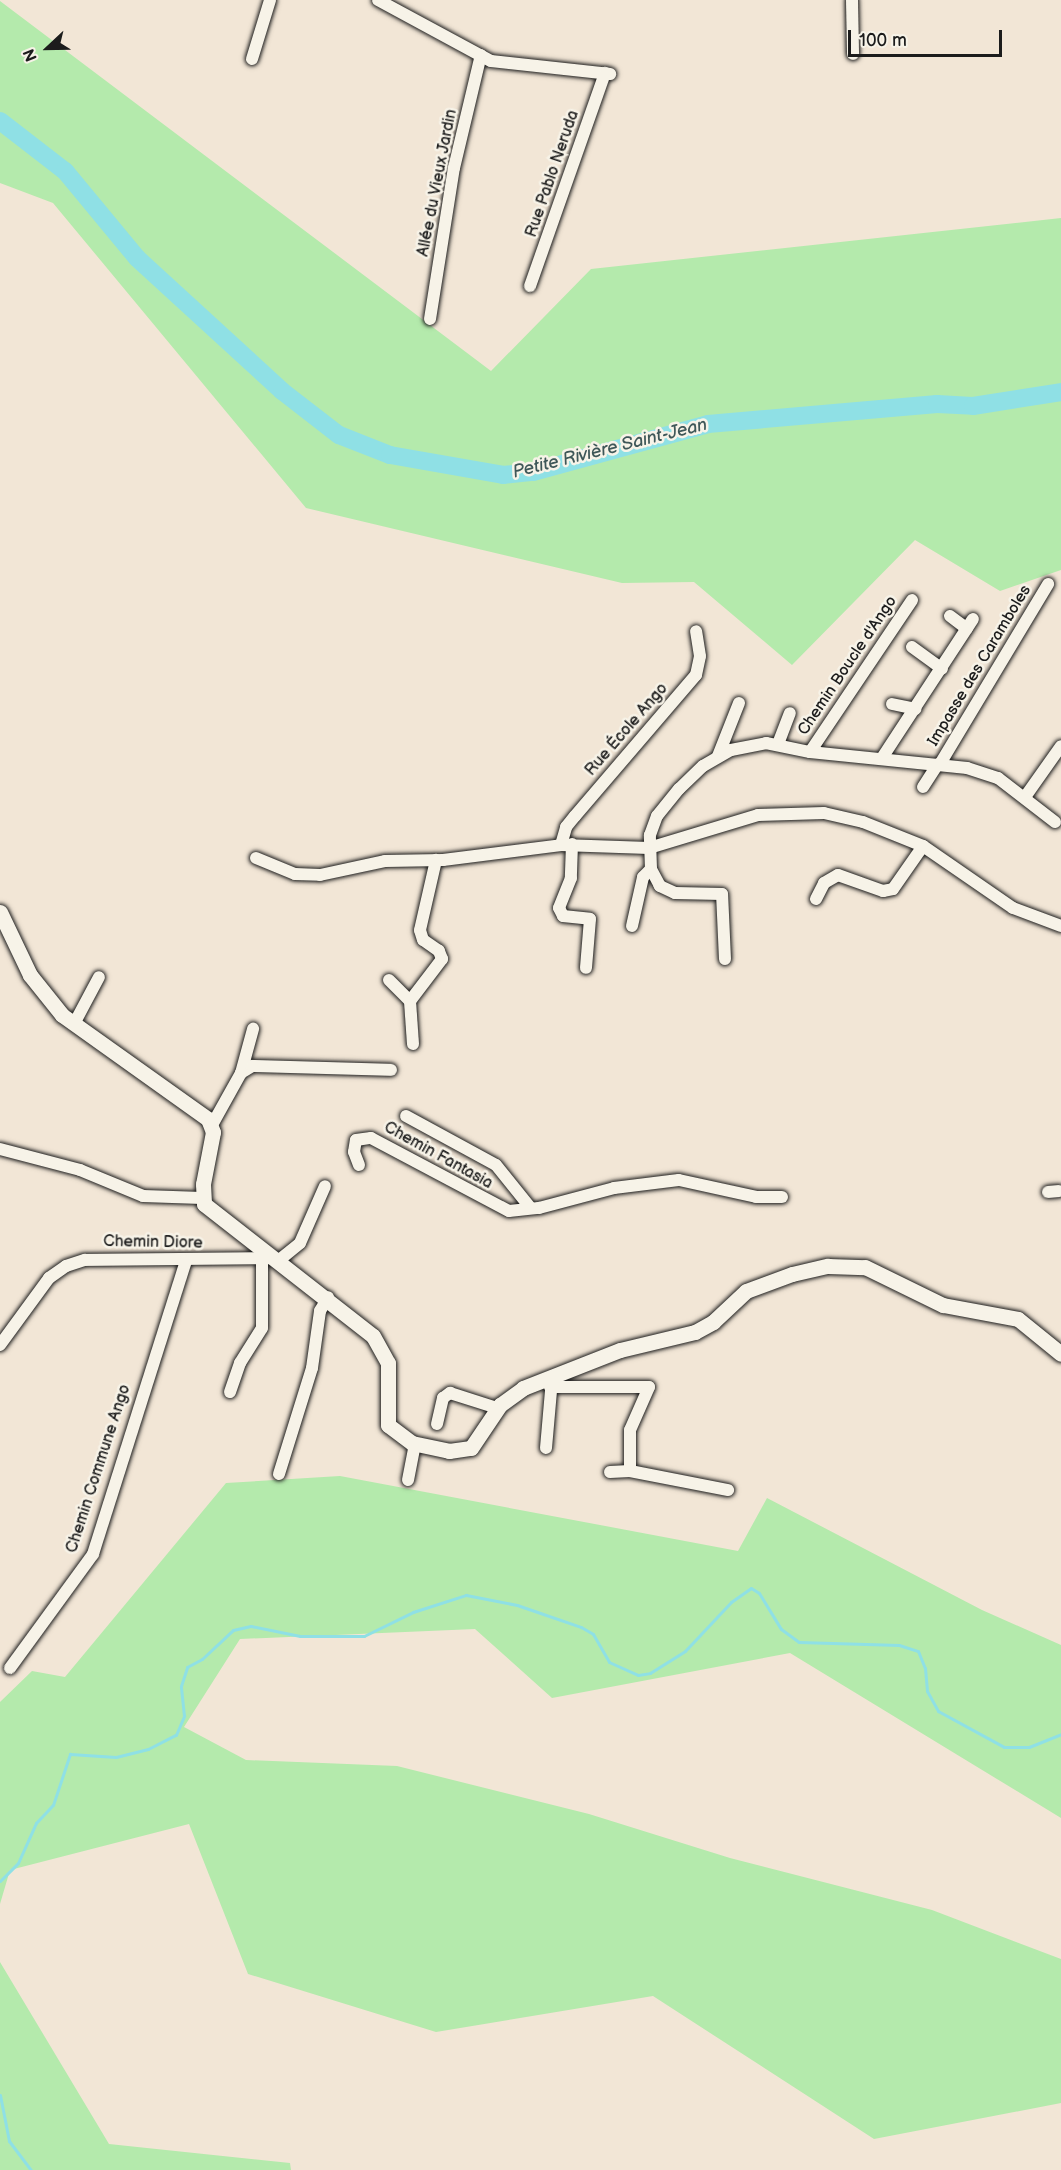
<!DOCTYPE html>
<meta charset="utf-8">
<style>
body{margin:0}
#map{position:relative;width:1061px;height:2170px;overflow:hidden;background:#f2e6d6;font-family:"Balsamiq Sans",sans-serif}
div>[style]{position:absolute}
.green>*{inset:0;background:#b4eaac}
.stream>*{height:3px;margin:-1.5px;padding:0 1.5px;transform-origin:1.5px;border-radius:1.5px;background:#8fe0e5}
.river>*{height:18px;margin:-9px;padding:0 9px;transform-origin:9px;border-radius:9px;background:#8fe0e5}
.roads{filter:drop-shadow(0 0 2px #1c1c1c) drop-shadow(0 0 2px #1c1c1c)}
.minor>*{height:12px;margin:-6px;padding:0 6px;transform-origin:6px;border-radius:6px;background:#f7f3e8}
.tertiary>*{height:15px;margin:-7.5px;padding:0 7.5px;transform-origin:7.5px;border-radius:7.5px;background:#f7f3e8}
span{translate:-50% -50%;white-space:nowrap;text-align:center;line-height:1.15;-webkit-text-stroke:5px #f7f3e8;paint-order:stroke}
.street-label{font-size:16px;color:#1c1c1c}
.water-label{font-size:18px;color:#3e5758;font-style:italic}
.north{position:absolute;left:18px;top:18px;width:60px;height:60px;-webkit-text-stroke:4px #f7f3e8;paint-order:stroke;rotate:248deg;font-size:16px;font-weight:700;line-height:24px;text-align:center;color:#1c1c1c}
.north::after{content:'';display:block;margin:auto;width:21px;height:27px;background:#1c1c1c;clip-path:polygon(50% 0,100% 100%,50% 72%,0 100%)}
.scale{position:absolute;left:848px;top:30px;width:154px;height:27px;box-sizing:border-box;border:3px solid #1c1c1c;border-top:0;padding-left:8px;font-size:18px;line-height:21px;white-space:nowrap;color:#1c1c1c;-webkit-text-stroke:4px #f7f3e8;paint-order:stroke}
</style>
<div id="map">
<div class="green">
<div style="clip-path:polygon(0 1px,491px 371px,591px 269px,1061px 218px,1061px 570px,1000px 591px,915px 540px,792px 665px,694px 582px,622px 583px,306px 508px,53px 203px,0 183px)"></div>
<div style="clip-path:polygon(340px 1476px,738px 1551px,767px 1498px,982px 1610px,1061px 1645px,1061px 1818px,790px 1653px,552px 1698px,475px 1629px,240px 1639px,184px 1727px,246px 1760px,397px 1766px,589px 1814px,730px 1858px,932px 1910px,1061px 1959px,1061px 2103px,874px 2139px,653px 1996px,436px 2032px,248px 1974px,189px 1824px,10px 1870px,0 1904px,0 1702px,32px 1671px,65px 1677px,226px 1483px)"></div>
<div style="clip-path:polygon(0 1962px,109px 2144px,290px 2163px,291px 2170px,0 2170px)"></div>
</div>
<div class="stream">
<div style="left:0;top:1881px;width:25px;rotate:-45deg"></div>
<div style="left:18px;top:1863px;width:44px;rotate:-65.8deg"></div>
<div style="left:36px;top:1823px;width:25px;rotate:-47deg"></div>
<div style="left:53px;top:1805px;width:54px;rotate:-71.6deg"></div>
<div style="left:70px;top:1754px;width:46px;rotate:3.7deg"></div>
<div style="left:116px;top:1757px;width:33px;rotate:-14deg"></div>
<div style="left:148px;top:1749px;width:31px;rotate:-27deg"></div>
<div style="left:176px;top:1735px;width:21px;rotate:-67deg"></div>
<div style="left:184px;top:1716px;width:30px;rotate:-96deg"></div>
<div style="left:181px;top:1686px;width:20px;rotate:-72deg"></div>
<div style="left:187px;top:1667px;width:17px;rotate:-28deg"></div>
<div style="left:202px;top:1659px;width:42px;rotate:-43.1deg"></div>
<div style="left:233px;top:1630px;width:18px;rotate:-13deg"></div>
<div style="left:251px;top:1626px;width:50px;rotate:11.5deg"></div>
<div style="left:300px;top:1636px;width:64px"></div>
<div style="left:364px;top:1636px;width:55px;rotate:-26.1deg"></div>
<div style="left:413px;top:1612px;width:56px;rotate:-17.8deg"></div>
<div style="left:466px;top:1595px;width:52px;rotate:11.1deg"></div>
<div style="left:517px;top:1605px;width:68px;rotate:19deg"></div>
<div style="left:581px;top:1627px;width:14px;rotate:30deg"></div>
<div style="left:593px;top:1634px;width:32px;rotate:60deg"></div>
<div style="left:609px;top:1662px;width:32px;rotate:24deg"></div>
<div style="left:638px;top:1675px;width:12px;rotate:-9deg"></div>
<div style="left:650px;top:1673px;width:41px;rotate:-32.2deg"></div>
<div style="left:685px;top:1651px;width:67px;rotate:-46.8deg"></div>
<div style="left:731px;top:1602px;width:24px;rotate:-35deg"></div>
<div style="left:751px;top:1588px;width:9px;rotate:32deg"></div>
<div style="left:759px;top:1593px;width:42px;rotate:58.6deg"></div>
<div style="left:781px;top:1629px;width:22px;rotate:36deg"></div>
<div style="left:799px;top:1642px;width:100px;rotate:1.7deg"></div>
<div style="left:899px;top:1645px;width:20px;rotate:18deg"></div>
<div style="left:918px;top:1651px;width:18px;rotate:68deg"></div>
<div style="left:925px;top:1668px;width:23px;rotate:85deg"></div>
<div style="left:927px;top:1691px;width:23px;rotate:61deg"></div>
<div style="left:938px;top:1711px;width:75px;rotate:28.6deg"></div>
<div style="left:1004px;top:1747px;width:25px"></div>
<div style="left:1029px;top:1747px;width:35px;rotate:-22deg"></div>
<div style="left:0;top:2095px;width:47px;rotate:78.9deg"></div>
<div style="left:9px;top:2141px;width:36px;rotate:53deg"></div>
</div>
<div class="river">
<div style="left:0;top:121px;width:82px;rotate:37.6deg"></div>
<div style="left:65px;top:171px;width:113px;rotate:50.4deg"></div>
<div style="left:137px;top:258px;width:197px;rotate:42.5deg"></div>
<div style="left:282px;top:391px;width:72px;rotate:37.7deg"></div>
<div style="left:339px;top:435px;width:55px;rotate:21.4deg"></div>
<div style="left:390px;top:455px;width:115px;rotate:10deg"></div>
<div style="left:503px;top:475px;width:30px;rotate:-6deg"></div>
<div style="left:533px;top:472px;width:181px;rotate:-15.3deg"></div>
<div style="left:708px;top:424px;width:230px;rotate:-5deg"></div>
<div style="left:937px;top:404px;width:36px;rotate:3deg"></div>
<div style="left:973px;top:406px;width:89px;rotate:-9deg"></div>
</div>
<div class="roads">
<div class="minor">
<div style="left:378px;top:0;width:128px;rotate:28.4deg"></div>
<div style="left:491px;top:61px;width:120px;rotate:6.2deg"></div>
<div style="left:852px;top:0;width:54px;rotate:88.9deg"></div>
<div style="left:252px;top:59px;width:62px;rotate:-73deg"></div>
<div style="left:530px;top:286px;width:226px;rotate:-70.6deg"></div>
<div style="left:430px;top:319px;width:153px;rotate:-81deg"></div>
<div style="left:454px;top:168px;width:116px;rotate:-76.6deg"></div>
<div style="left:950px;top:616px;width:21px;rotate:37deg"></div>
<div style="left:912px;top:647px;width:37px;rotate:36deg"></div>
<div style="left:892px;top:704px;width:24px;rotate:12deg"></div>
<div style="left:778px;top:744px;width:33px;rotate:-69deg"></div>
<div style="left:810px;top:752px;width:183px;rotate:-56.1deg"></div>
<div style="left:718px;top:756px;width:57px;rotate:-68.4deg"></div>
<div style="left:882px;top:758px;width:166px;rotate:-56.8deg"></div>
<div style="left:940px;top:764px;width:210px;rotate:-59deg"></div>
<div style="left:923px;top:787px;width:27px;rotate:-57deg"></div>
<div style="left:1025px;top:797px;width:62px;rotate:-54.8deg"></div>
<div style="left:572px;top:844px;width:34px;rotate:92deg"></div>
<div style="left:571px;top:878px;width:32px;rotate:112deg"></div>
<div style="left:559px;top:908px;width:9px;rotate:63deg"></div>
<div style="left:563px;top:916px;width:27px;rotate:6deg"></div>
<div style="left:590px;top:919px;width:49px;rotate:94.7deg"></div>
<div style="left:561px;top:845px;width:19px;rotate:-74deg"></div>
<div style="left:566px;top:827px;width:14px;rotate:-51deg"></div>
<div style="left:575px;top:816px;width:186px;rotate:-49.4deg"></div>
<div style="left:696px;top:675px;width:19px;rotate:-78deg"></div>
<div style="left:700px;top:656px;width:25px;rotate:-99deg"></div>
<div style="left:256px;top:858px;width:42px;rotate:22.3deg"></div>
<div style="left:295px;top:874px;width:25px;rotate:2deg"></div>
<div style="left:320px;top:875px;width:66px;rotate:-12.2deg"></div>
<div style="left:385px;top:861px;width:58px;rotate:-1deg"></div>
<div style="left:443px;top:860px;width:119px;rotate:-7.2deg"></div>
<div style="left:561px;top:845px;width:88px;rotate:2deg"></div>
<div style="left:649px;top:848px;width:114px;rotate:-16.8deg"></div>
<div style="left:758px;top:815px;width:66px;rotate:-1.7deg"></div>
<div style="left:824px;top:813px;width:40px;rotate:13deg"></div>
<div style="left:863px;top:822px;width:65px;rotate:21.8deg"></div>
<div style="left:923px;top:846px;width:109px;rotate:34.6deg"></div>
<div style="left:1013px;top:908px;width:51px;rotate:20.6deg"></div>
<div style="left:816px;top:899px;width:18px;rotate:-63deg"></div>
<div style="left:824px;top:883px;width:16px;rotate:-30deg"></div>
<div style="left:838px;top:875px;width:48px;rotate:19.6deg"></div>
<div style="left:883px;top:891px;width:10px;rotate:-11deg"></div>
<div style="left:893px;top:889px;width:52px;rotate:-55.1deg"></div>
<div style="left:632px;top:926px;width:50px;rotate:-77.3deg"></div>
<div style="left:643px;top:877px;width:11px;rotate:-45deg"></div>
<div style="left:725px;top:959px;width:65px;rotate:-92.6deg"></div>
<div style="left:722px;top:894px;width:47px;rotate:-178.8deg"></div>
<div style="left:675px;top:893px;width:17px;rotate:-155deg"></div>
<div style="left:660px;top:886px;width:19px;rotate:-118deg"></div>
<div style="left:651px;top:869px;width:34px;rotate:-92deg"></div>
<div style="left:650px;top:835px;width:20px;rotate:-70deg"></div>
<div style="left:657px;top:816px;width:35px;rotate:-51deg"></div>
<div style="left:679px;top:789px;width:33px;rotate:-44deg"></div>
<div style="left:703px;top:766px;width:32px;rotate:-30deg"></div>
<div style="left:731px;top:750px;width:36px;rotate:-11deg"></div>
<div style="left:766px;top:743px;width:45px;rotate:11.6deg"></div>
<div style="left:810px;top:752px;width:158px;rotate:5.8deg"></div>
<div style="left:967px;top:768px;width:33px;rotate:18deg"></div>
<div style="left:998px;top:778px;width:72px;rotate:37.7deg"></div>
<div style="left:389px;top:980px;width:30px;rotate:45deg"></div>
<div style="left:74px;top:1024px;width:53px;rotate:-62deg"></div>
<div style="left:413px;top:1044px;width:43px;rotate:-94deg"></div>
<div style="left:410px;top:1001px;width:53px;rotate:-52.7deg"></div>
<div style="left:442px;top:959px;width:9px;rotate:-111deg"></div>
<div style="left:439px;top:951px;width:19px;rotate:-145deg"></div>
<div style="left:423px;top:940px;width:10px;rotate:-107deg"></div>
<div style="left:420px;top:930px;width:72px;rotate:-77.1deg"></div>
<div style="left:241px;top:1073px;width:46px;rotate:-74.7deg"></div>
<div style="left:406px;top:1116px;width:102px;rotate:28.6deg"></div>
<div style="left:496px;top:1165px;width:53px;rotate:51.2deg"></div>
<div style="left:212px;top:1125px;width:60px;rotate:-60.9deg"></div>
<div style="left:241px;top:1073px;width:13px;rotate:-32deg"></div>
<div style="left:252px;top:1066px;width:139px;rotate:1.6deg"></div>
<div style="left:0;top:1149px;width:83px;rotate:14.7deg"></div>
<div style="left:80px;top:1170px;width:68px;rotate:22.4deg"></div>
<div style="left:143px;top:1196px;width:59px;rotate:1.9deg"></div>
<div style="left:359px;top:1165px;width:14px;rotate:-111deg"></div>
<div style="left:354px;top:1152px;width:12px;rotate:-81deg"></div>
<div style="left:356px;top:1140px;width:15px;rotate:-8deg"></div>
<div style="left:371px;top:1138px;width:156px;rotate:27.9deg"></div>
<div style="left:509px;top:1211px;width:30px;rotate:-6deg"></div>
<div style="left:539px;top:1208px;width:78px;rotate:-14.9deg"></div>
<div style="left:614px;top:1188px;width:65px;rotate:-7deg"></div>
<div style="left:679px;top:1180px;width:79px;rotate:12.4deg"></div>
<div style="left:756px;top:1197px;width:26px"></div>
<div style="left:1048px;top:1192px;width:11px;rotate:-5deg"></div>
<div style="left:278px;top:1261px;width:28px;rotate:-39deg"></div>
<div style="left:300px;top:1243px;width:62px;rotate:-66.3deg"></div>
<div style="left:0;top:1345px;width:83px;rotate:-53.8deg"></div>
<div style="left:49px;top:1278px;width:21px;rotate:-35deg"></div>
<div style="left:66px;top:1266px;width:20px;rotate:-18deg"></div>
<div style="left:85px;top:1260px;width:188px;rotate:-0.6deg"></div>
<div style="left:550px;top:1387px;width:99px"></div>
<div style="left:649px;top:1387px;width:47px;rotate:113.8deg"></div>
<div style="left:630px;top:1430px;width:41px;rotate:90deg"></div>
<div style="left:630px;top:1471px;width:100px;rotate:11deg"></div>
<div style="left:230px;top:1392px;width:31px;rotate:-71deg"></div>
<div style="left:240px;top:1363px;width:41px;rotate:-57.8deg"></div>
<div style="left:262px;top:1328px;width:69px;rotate:-90deg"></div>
<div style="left:437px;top:1424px;width:27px;rotate:-77deg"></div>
<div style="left:443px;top:1398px;width:9px;rotate:-36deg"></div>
<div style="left:450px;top:1393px;width:49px;rotate:17.7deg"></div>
<div style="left:546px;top:1448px;width:68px;rotate:-85deg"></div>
<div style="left:610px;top:1472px;width:20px;rotate:-3deg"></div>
<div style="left:279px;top:1474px;width:111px;rotate:-72.7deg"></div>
<div style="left:312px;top:1368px;width:58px;rotate:-82deg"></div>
<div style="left:320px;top:1311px;width:16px;rotate:-60deg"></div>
<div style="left:408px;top:1480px;width:37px;rotate:-79deg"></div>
<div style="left:10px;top:1668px;width:141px;rotate:-53.9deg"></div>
<div style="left:93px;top:1554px;width:307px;rotate:-72.4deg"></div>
</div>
<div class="tertiary">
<div style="left:0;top:912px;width:70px;rotate:64.5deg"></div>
<div style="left:30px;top:975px;width:51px;rotate:51.3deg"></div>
<div style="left:62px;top:1015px;width:179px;rotate:35.5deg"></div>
<div style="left:208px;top:1119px;width:14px;rotate:69deg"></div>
<div style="left:213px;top:1132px;width:53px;rotate:100.9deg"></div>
<div style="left:203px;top:1184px;width:20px;rotate:87deg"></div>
<div style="left:204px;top:1204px;width:214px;rotate:38deg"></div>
<div style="left:373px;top:1336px;width:31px;rotate:61deg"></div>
<div style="left:388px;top:1363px;width:62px;rotate:90deg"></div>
<div style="left:388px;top:1425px;width:30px;rotate:37deg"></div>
<div style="left:412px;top:1443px;width:38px;rotate:12deg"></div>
<div style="left:449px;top:1451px;width:22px;rotate:-8deg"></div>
<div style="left:471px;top:1448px;width:52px;rotate:-56deg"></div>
<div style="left:500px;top:1405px;width:29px;rotate:-36deg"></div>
<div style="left:523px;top:1388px;width:104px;rotate:-21.4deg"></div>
<div style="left:620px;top:1350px;width:77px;rotate:-13.5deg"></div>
<div style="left:695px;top:1332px;width:21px;rotate:-29deg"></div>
<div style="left:713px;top:1322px;width:45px;rotate:-43.2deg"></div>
<div style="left:746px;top:1291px;width:49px;rotate:-20.3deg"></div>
<div style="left:792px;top:1274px;width:37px;rotate:-13deg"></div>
<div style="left:828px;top:1266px;width:37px;rotate:2deg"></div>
<div style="left:865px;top:1267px;width:87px;rotate:26deg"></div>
<div style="left:943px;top:1305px;width:76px;rotate:10.6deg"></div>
<div style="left:1018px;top:1319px;width:55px;rotate:39.1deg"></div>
</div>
</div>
<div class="street-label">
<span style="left:553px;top:174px;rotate:-71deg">Rue Pablo Neruda</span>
<span style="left:438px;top:183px;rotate:-79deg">Allée du Vieux Jardin</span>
<span style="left:848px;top:666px;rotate:-56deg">Chemin Boucle d'Ango</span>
<span style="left:980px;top:666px;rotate:-59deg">Impasse des Caramboles</span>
<span style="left:627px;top:730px;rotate:-49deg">Rue École Ango</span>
<span style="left:438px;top:1156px;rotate:29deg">Chemin Fantasia</span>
<span style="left:153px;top:1243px;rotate:1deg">Chemin Diore</span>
<span style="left:99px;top:1469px;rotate:-72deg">Chemin Commune Ango</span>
</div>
<div class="water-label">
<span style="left:610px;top:449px;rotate:-14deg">Petite Rivière Saint-Jean</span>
</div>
<div class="north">N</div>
<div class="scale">100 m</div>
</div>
